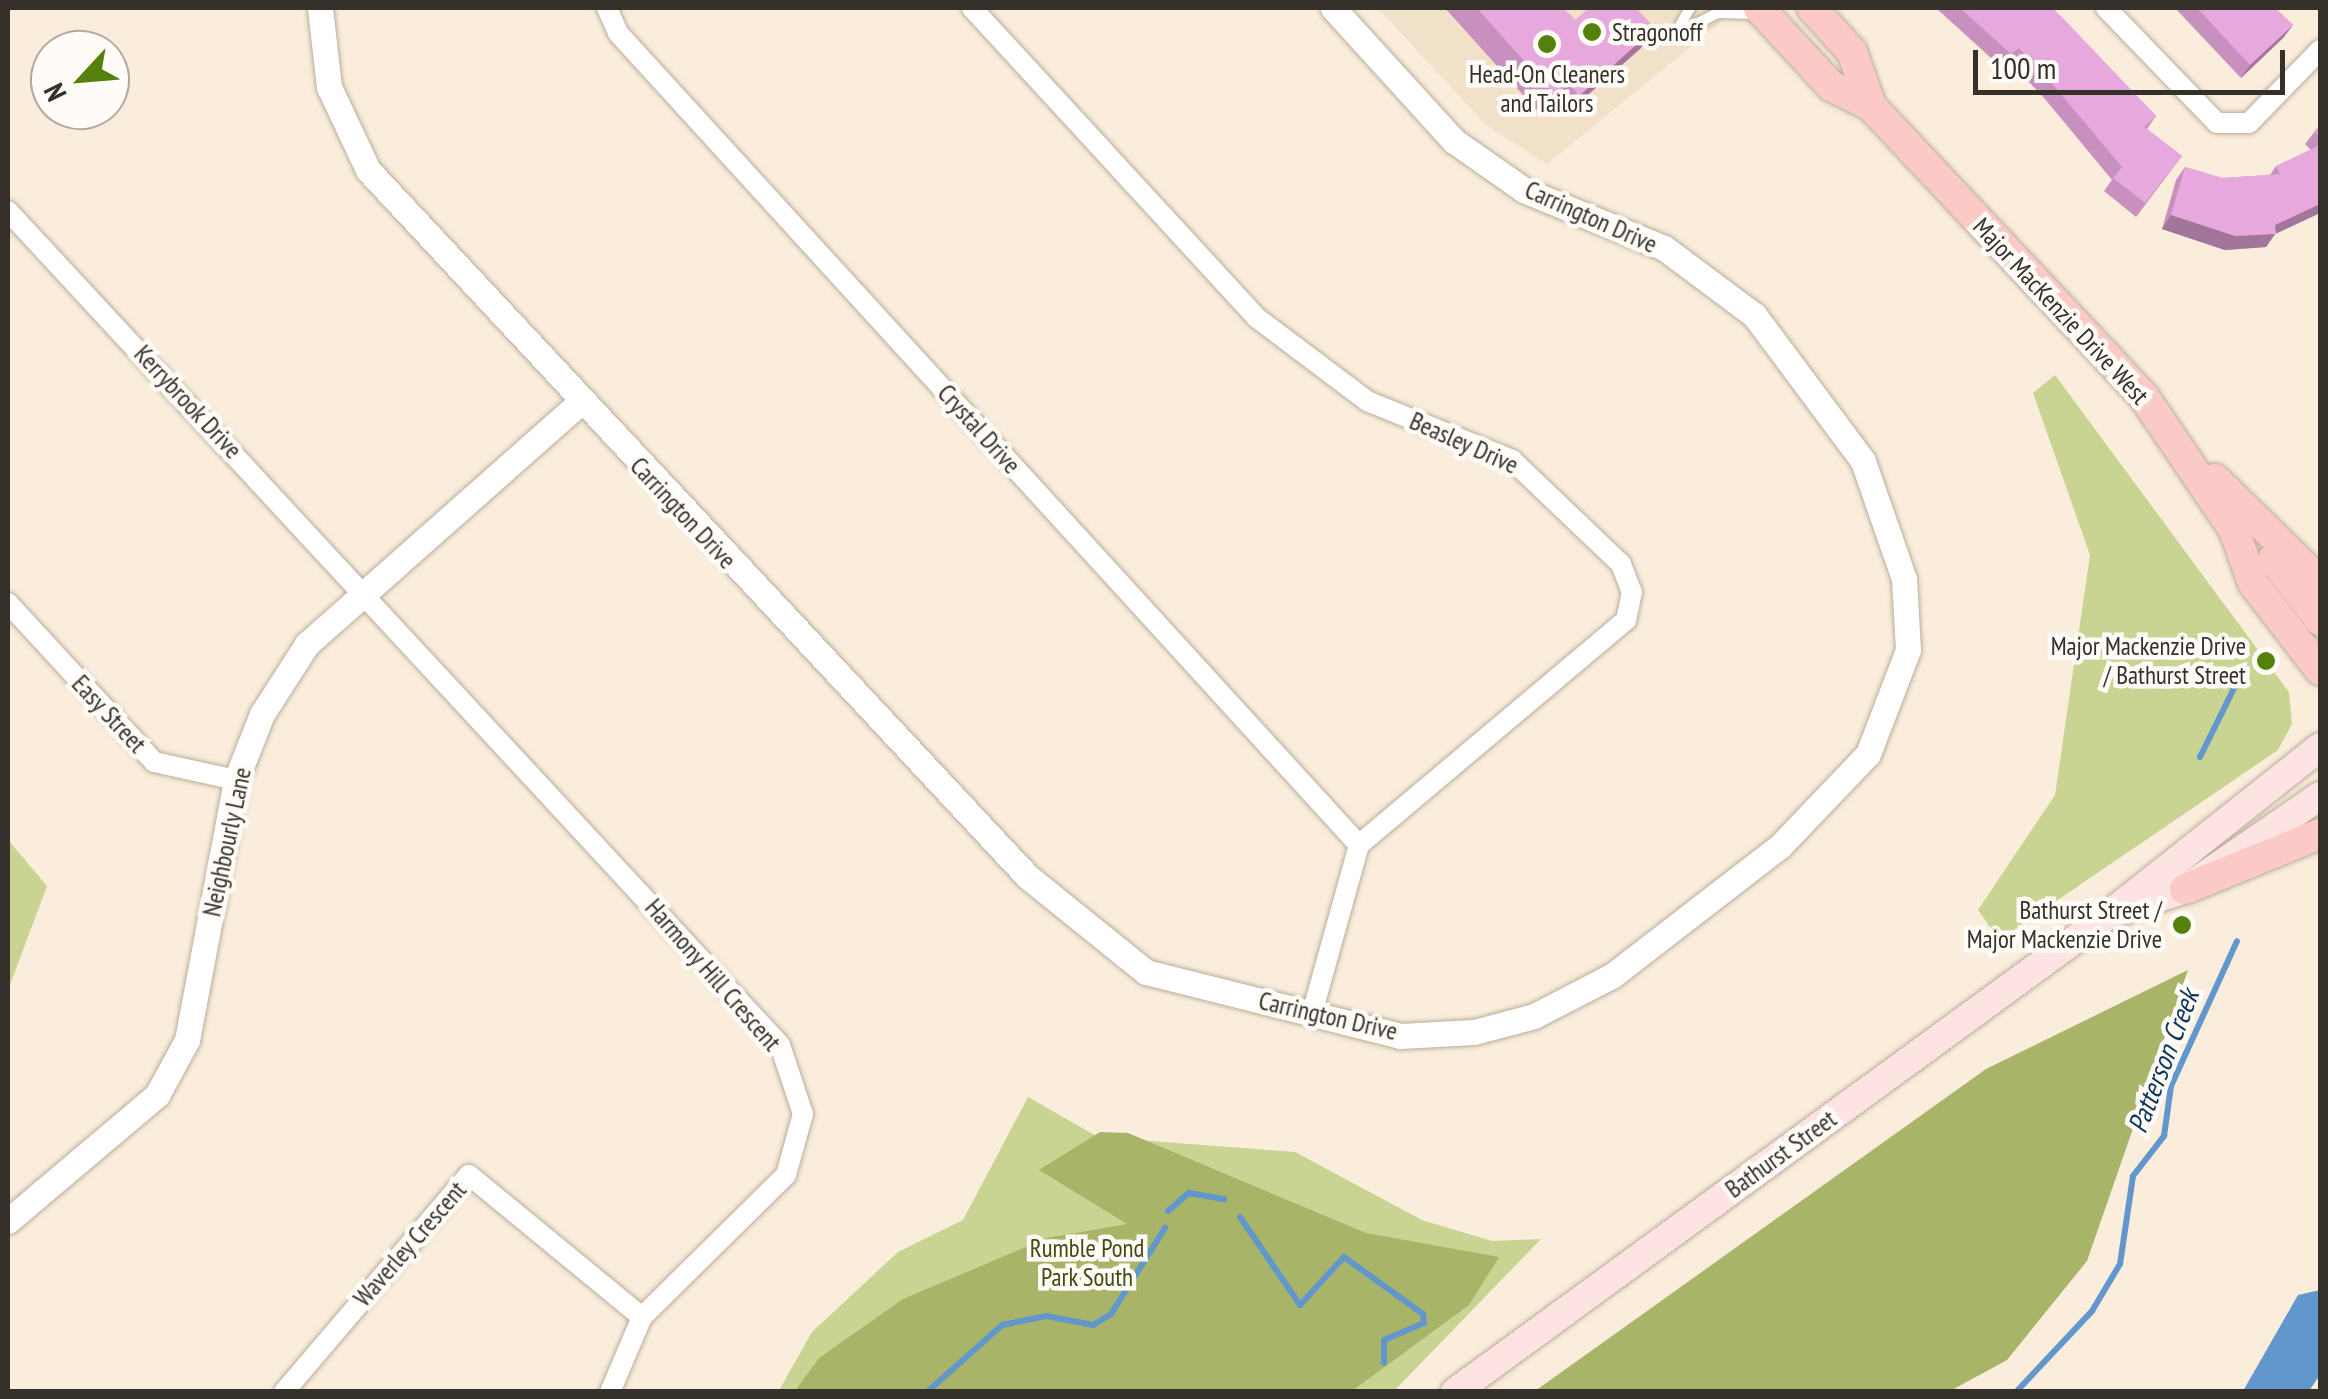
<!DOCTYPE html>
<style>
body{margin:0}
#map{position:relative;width:2328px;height:1399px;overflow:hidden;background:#faeddb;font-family:"PT Sans Narrow",sans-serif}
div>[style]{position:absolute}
.built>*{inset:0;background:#f2e1c9}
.green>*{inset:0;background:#c9d493}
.forest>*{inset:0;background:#a8b468}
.water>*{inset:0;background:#6297ce}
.stream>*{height:6px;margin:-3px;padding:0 3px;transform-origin:3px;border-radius:3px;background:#6297ce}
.roads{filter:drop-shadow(0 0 2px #b9ad9c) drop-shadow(0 0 2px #b9ad9c)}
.service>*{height:10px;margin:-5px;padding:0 5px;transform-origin:5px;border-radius:5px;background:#fff}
.minor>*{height:20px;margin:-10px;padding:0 10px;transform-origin:10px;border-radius:10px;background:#fff}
.tertiary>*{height:25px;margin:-12.5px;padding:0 12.5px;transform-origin:12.5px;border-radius:12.5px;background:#fff}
.secondary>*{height:28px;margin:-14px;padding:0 14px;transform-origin:14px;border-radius:14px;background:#fde4e3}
.primary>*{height:30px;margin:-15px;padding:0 15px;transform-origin:15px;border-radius:15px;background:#fbcac7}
.wall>*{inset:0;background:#c790be}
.shaded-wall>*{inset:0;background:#a2769b}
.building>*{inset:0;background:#e7a8dd}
.dots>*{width:28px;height:28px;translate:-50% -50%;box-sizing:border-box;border:5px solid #fffcf8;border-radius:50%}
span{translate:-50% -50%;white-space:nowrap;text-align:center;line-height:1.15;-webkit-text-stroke:9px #fffcf8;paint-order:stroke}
.poi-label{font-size:25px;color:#353029}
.left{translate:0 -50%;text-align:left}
.right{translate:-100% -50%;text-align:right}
.street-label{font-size:25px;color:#353029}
.park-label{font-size:25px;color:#434a10}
.water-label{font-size:28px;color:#0f355a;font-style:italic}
.frame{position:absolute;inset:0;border:10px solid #353029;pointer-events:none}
.north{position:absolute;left:30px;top:30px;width:100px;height:100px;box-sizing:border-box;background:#fffcf8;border:2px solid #aeaaa5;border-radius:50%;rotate:244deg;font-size:28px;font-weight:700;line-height:40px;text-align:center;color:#353029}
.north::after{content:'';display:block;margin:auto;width:35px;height:45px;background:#53810c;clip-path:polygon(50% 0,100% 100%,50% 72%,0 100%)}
.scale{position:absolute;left:1973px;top:50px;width:312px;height:45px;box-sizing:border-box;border:5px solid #353029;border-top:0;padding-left:12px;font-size:30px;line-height:35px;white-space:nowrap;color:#353029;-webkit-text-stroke:8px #fffcf8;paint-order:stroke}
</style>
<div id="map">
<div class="built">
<div style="clip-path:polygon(1378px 8px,1736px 8px,1737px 9px,1547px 164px,1486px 125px)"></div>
</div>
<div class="green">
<div style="clip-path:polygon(2055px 375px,2289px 692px,2292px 724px,2278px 750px,1999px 940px,1978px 910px,2055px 795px,2090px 555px,2033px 393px)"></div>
<div style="clip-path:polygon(8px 840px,47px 886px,8px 990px)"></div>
<div style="clip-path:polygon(1028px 1097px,1098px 1137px,1295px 1152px,1422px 1220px,1492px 1241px,1541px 1239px,1394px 1391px,778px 1392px,812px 1332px,898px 1252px,963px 1220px)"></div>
</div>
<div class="forest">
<div style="clip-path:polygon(2188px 970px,2087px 1261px,2007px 1360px,1950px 1391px,1535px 1391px,1986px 1069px)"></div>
<div style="clip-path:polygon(1100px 1132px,1128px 1133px,1366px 1233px,1499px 1257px,1469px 1305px,1352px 1391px,795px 1391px,819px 1358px,903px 1299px,1047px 1238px,1127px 1224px,1039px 1170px)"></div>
</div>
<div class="water">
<div style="clip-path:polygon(2320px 1290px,2320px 1375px,2309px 1391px,2243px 1391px,2298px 1295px)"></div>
</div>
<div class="stream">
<div style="left:2200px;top:757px;width:95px;rotate:-63.7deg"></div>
<div style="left:1168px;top:1211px;width:28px;rotate:-41deg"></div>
<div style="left:1189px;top:1193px;width:36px;rotate:10deg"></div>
<div style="left:1240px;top:1217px;width:107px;rotate:55.7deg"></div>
<div style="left:1300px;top:1305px;width:65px;rotate:-47.5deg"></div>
<div style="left:1344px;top:1257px;width:97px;rotate:35.8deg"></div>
<div style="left:1423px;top:1314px;width:9px;rotate:84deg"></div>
<div style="left:1424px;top:1323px;width:43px;rotate:157deg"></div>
<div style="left:1384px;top:1340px;width:23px;rotate:90deg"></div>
<div style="left:927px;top:1392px;width:101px;rotate:-41.8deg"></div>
<div style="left:1002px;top:1325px;width:45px;rotate:-11.6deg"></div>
<div style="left:1046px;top:1316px;width:48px;rotate:10.8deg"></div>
<div style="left:1093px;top:1325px;width:21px;rotate:-31deg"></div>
<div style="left:1111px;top:1314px;width:102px;rotate:-57.9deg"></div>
<div style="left:2016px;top:1392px;width:111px;rotate:-46.8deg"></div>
<div style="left:2092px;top:1311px;width:55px;rotate:-59.2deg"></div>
<div style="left:2120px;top:1264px;width:89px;rotate:-81.6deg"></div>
<div style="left:2133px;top:1176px;width:51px;rotate:-52.2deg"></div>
<div style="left:2164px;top:1136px;width:50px;rotate:-82deg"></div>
<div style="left:2171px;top:1086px;width:159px;rotate:-65.5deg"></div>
</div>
<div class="roads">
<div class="service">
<div style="left:1676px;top:33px;width:29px;rotate:-61deg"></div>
<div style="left:1674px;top:35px;width:49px;rotate:-26.6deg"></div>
<div style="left:1718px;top:13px;width:40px;rotate:1.4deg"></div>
</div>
<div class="minor">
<div style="left:607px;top:8px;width:27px;rotate:66deg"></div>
<div style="left:618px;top:33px;width:1099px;rotate:47.62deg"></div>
<div style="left:972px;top:8px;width:421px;rotate:47.4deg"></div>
<div style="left:1257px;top:318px;width:138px;rotate:37deg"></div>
<div style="left:1367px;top:401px;width:157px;rotate:22.1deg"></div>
<div style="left:1512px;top:460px;width:151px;rotate:43.7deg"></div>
<div style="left:1621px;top:564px;width:30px;rotate:69deg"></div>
<div style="left:1632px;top:592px;width:29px;rotate:102deg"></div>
<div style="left:1626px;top:620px;width:349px;rotate:139.9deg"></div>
<div style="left:1359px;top:845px;width:174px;rotate:105.6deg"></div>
<div style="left:2106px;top:8px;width:160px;rotate:46deg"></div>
<div style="left:2217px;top:123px;width:32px"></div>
<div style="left:2249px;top:123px;width:102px;rotate:-45.8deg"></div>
<div style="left:8px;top:211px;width:1136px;rotate:47.21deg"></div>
<div style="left:780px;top:1045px;width:73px;rotate:71.6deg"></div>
<div style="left:803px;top:1114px;width:63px;rotate:105.6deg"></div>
<div style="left:786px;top:1175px;width:202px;rotate:135.4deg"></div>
<div style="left:642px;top:1317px;width:82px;rotate:113.1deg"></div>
<div style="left:8px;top:603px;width:216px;rotate:47.4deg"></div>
<div style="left:154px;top:762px;width:84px;rotate:12.4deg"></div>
<div style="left:284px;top:1392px;width:285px;rotate:-49.6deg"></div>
<div style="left:469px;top:1175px;width:224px;rotate:39.4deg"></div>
</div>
<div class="tertiary">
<div style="left:320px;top:8px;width:80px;rotate:83.5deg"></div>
<div style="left:329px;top:87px;width:92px;rotate:64.8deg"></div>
<div style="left:368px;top:170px;width:966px;rotate:46.97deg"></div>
<div style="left:1027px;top:876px;width:153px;rotate:38.9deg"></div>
<div style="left:1146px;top:972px;width:262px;rotate:14.1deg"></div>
<div style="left:1400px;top:1036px;width:74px;rotate:-3.1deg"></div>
<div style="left:1474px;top:1032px;width:62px;rotate:-14.9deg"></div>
<div style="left:1534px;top:1016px;width:89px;rotate:-27.4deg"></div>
<div style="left:1613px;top:975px;width:211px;rotate:-37.7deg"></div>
<div style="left:1780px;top:846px;width:127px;rotate:-46.3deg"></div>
<div style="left:1868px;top:754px;width:111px;rotate:-69deg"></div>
<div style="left:1908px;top:650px;width:71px;rotate:-93.2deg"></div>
<div style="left:1904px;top:579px;width:125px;rotate:-109.2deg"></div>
<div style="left:1863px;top:461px;width:182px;rotate:-126.7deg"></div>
<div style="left:1754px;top:315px;width:112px;rotate:-143.3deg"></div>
<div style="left:1664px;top:248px;width:152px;rotate:-157.5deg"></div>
<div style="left:1524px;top:190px;width:85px;rotate:-145deg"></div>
<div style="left:1454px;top:141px;width:180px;rotate:-132.3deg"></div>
<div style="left:8px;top:1221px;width:195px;rotate:-40.2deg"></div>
<div style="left:157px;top:1095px;width:63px;rotate:-61.4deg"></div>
<div style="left:187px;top:1040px;width:265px;rotate:-79.3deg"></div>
<div style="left:236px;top:780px;width:71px;rotate:-68.5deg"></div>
<div style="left:262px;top:714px;width:83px;rotate:-57.3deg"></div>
<div style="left:307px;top:644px;width:363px;rotate:-41.5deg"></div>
</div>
<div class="secondary">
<div style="left:2117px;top:912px;width:72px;rotate:-18.7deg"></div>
<div style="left:2185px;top:889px;width:164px;rotate:-34.6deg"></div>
<div style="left:1455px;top:1392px;width:807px;rotate:-36.13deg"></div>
<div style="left:2107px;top:916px;width:272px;rotate:-38.4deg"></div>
</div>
<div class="primary">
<div style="left:1759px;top:8px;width:106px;rotate:47.3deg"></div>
<div style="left:1831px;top:86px;width:45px;rotate:26.6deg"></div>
<div style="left:1871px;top:106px;width:399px;rotate:46.8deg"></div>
<div style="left:2144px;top:397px;width:161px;rotate:55.9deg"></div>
<div style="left:2234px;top:530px;width:56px;rotate:70.3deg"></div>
<div style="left:2253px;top:583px;width:110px;rotate:52.4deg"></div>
<div style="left:1812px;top:8px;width:59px;rotate:47.7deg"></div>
<div style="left:1852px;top:52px;width:57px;rotate:70.6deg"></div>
<div style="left:2215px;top:479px;width:147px;rotate:44.4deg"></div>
<div style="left:2273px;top:559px;width:77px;rotate:52.4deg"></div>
<div style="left:2185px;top:889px;width:146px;rotate:-22.2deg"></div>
</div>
</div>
<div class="wall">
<div style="clip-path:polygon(1445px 8px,1563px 8px,1575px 20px,1655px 28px,1641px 48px,1565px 115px,1555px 104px,1542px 116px)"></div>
<div style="clip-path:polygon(1936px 8px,2052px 8px,2156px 116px,2147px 129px,2182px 156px,2136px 217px,2104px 191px,2112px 180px,2045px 99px,2009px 61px,2002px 68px)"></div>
<div style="clip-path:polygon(2175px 8px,2275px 8px,2293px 25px,2283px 38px,2241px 78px)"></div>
<div style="clip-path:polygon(2320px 125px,2320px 213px,2275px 234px,2266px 247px,2225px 250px,2162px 229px,2176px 180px,2185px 167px,2222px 178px,2270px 175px,2276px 166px,2311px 150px,2305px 144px)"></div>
</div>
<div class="shaded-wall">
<div style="clip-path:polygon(2293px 25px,2283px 38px,2241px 78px,2250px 65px)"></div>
<div style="clip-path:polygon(1655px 28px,1641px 48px,1565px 115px,1579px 96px)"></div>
<div style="clip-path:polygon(1569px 84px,1555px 104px,1542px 116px,1555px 96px)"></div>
<div style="clip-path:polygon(2320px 204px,2320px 213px,2275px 234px,2266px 247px,2225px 250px,2162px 229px,2171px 215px,2275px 225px)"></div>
</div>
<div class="building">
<div style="clip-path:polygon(1477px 8px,1563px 8px,1575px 20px,1589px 8px,1636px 8px,1655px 28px,1579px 96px,1569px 84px,1555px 96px)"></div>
<div style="clip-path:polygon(1960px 8px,2052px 8px,2061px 16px,2156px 116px,2144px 127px,2182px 156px,2145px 203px,2113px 178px,2122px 167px,2054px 86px,2019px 48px,2011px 54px)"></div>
<div style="clip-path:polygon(2197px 8px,2275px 8px,2293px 25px,2250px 65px)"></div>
<div style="clip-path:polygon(2320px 125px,2320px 137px,2314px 131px)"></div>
<div style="clip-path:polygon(2320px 145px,2320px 204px,2275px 225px,2276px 234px,2235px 236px,2171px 215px,2185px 167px,2222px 178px,2280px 174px,2276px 166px)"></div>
</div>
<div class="dots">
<div style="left:1592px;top:32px;background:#53810c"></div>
<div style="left:1547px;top:44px;background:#53810c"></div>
<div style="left:2266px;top:661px;background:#53810c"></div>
<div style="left:2182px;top:925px;background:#53810c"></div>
</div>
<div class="poi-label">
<span class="left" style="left:1612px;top:32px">Stragonoff</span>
<span style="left:1547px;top:89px">Head-On Cleaners<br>and Tailors</span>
<span class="right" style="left:2246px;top:661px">Major Mackenzie Drive<br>/ Bathurst Street</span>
<span class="right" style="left:2162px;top:925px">Bathurst Street /<br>Major Mackenzie Drive</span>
</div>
<div class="street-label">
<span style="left:1591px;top:217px;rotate:24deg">Carrington Drive</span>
<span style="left:2061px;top:311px;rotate:47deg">Major MacKenzie Drive West</span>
<span style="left:188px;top:402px;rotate:47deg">Kerrybrook Drive</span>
<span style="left:979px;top:429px;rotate:48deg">Crystal Drive</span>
<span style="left:1464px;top:443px;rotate:24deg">Beasley Drive</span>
<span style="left:683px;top:513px;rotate:47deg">Carrington Drive</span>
<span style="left:109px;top:714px;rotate:47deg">Easy Street</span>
<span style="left:227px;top:842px;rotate:-78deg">Neighbourly Lane</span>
<span style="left:713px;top:975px;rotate:49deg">Harmony Hill Crescent</span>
<span style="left:1328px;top:1016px;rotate:13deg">Carrington Drive</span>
<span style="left:1781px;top:1154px;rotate:-36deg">Bathurst Street</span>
<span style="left:410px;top:1244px;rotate:-49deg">Waverley Crescent</span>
</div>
<div class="park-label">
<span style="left:1087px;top:1263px">Rumble Pond<br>Park South</span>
</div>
<div class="water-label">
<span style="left:2163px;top:1061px;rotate:-69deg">Patterson Creek</span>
</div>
<div class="frame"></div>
<div class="north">N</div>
<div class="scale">100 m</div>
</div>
